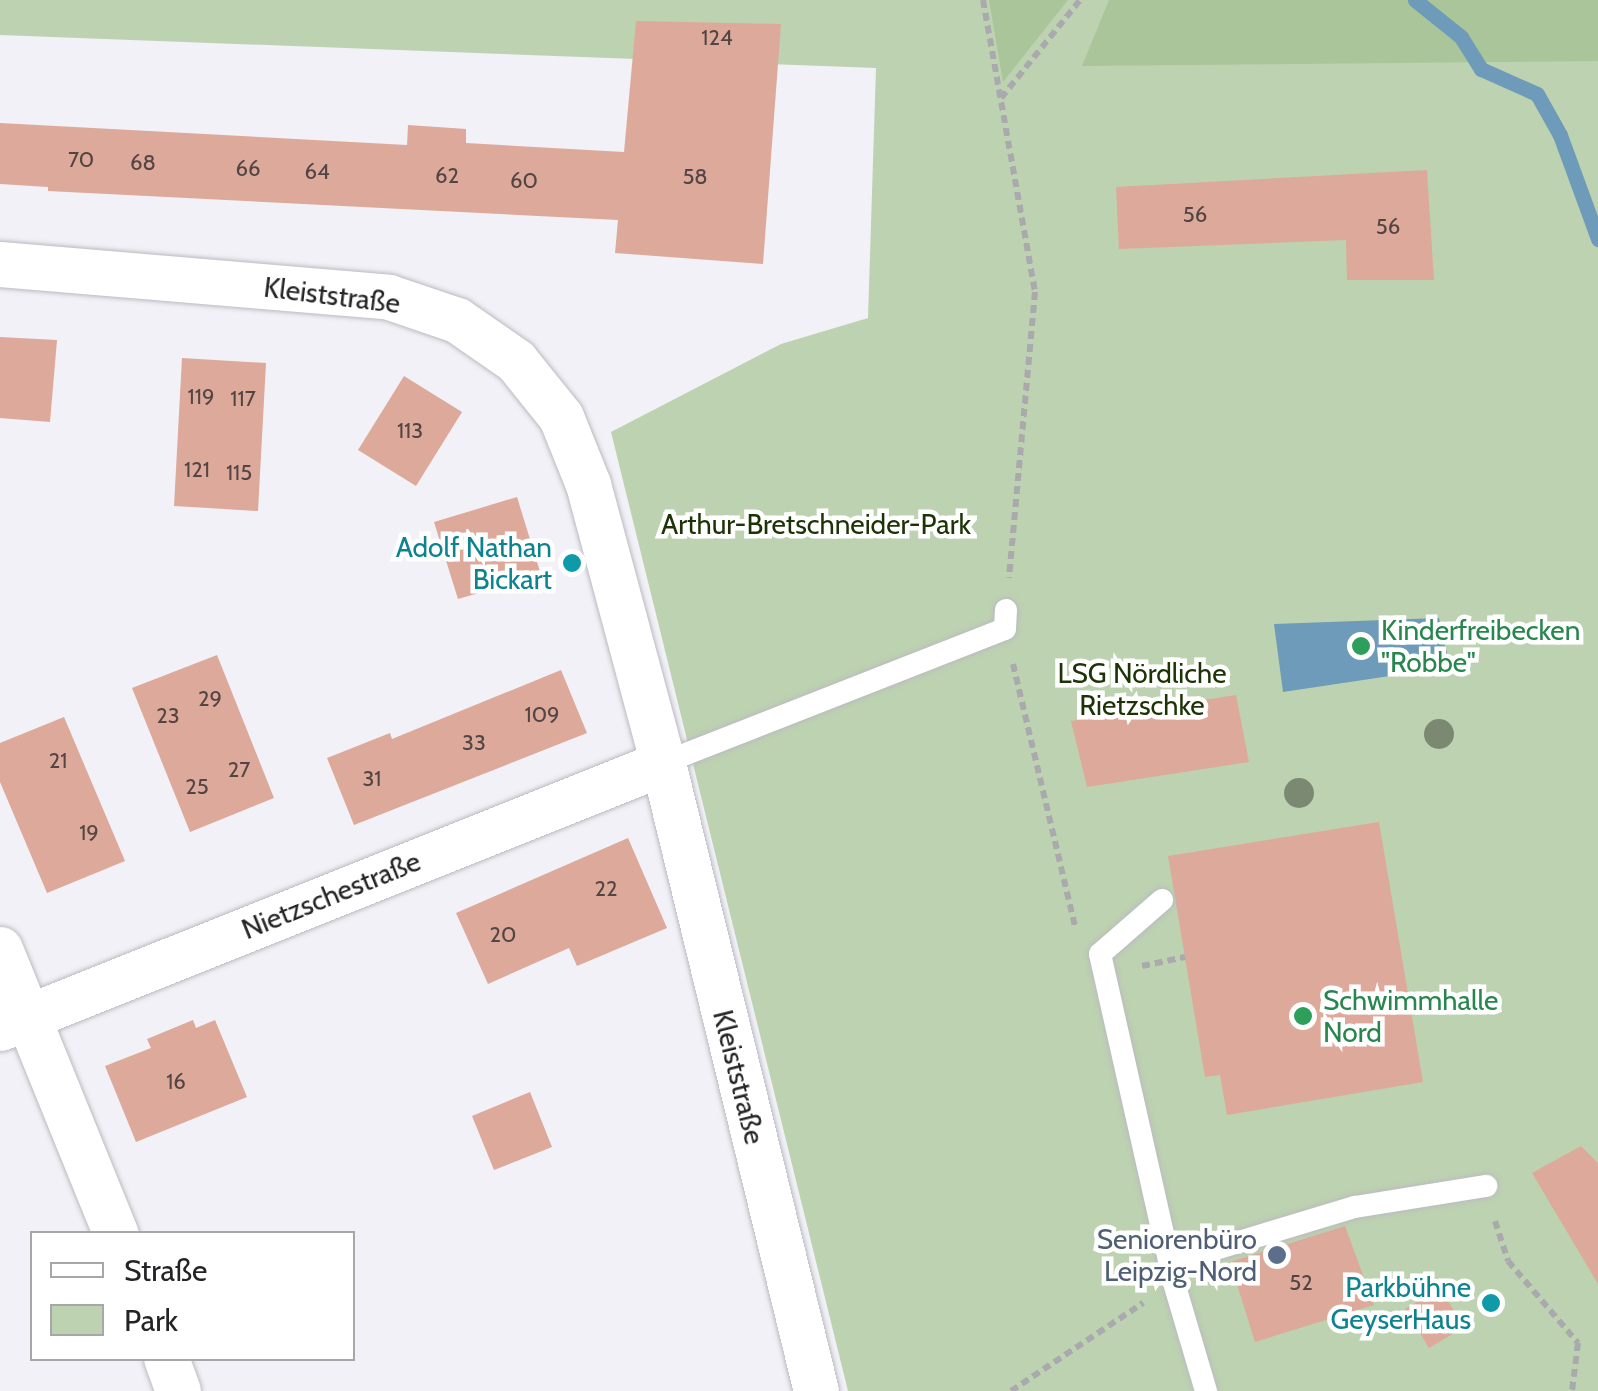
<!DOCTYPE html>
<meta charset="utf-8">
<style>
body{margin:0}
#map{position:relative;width:1598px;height:1391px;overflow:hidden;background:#f1f1f7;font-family:Cabin,sans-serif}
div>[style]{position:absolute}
.green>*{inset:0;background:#bdd2b0}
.forest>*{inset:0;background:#abc59a}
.water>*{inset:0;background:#6e9bb9}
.stream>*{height:15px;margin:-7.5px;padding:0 7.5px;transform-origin:7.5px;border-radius:7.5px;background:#6e9bb9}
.building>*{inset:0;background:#dda99a}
.path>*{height:6px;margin-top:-3px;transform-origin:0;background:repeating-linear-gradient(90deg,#a9a9ae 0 8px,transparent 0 13px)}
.roads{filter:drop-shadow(0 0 2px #babbc1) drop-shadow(0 0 2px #babbc1)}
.service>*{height:22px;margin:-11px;padding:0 11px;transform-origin:11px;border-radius:11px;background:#fff}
.minor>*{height:45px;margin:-22.5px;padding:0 22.5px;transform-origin:22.5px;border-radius:22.5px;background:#fff}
.trees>*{width:30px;height:30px;margin:-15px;border-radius:50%;background:#7c8972}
.dots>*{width:28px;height:28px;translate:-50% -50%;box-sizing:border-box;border:5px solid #fff;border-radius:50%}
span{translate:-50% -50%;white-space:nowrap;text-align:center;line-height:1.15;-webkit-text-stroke:9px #fff;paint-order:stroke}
.number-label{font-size:22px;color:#524543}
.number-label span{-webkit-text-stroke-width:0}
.street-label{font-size:28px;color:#242426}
.park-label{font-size:28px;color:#1c3405}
.culture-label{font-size:28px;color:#0d838f}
.right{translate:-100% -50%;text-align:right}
.leisure-label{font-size:28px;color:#27864d}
.left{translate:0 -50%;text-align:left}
.service-label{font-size:28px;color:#4e5e75}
.legend{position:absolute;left:30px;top:1231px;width:325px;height:130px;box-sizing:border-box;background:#fff;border:2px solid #a7a7a8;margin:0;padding:12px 18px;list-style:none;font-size:30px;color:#242426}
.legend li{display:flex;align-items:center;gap:20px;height:50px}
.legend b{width:50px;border:2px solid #a7a7a8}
</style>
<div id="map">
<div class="green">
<div style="clip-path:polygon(0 0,1598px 0,1598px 1391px,848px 1391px,611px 432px,781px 344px,868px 318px,876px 68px,0 35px)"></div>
</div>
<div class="forest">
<div style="clip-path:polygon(989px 0,1068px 0,1003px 82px)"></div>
<div style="clip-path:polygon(1109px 0,1598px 0,1598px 61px,1082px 66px)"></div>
</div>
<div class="water">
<div style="clip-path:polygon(1439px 618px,1450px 667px,1283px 692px,1274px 624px)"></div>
</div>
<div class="stream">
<div style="left:1415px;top:0;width:59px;rotate:38.8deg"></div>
<div style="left:1461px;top:37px;width:38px;rotate:58deg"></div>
<div style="left:1481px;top:69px;width:61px;rotate:24.1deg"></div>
<div style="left:1537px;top:94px;width:47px;rotate:60.7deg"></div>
<div style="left:1560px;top:135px;width:111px;rotate:69.9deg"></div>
</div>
<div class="building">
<div style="clip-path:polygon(636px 21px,781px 24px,763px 264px,615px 253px,618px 220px,48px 191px,48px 187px,0 184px,0 123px,407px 145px,408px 125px,466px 129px,466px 143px,624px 152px)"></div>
<div style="clip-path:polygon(1427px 170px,1434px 280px,1347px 280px,1346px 240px,1119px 249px,1116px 187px)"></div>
<div style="clip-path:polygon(0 337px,57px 340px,50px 422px,0 418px)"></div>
<div style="clip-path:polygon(182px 358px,266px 363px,258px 511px,174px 506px)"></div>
<div style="clip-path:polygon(404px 376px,462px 412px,416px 486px,358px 450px)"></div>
<div style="clip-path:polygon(517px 497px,541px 575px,458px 599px,434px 522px)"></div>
<div style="clip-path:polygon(217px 655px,274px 798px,190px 832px,132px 688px)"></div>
<div style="clip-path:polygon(561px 670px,587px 733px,354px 825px,327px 758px,390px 733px,392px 739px)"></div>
<div style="clip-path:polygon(1236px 695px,1249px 762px,1087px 787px,1071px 721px)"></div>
<div style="clip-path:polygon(64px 717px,125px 861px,47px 893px,0 782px,0 743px)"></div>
<div style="clip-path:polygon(1379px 822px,1423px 1082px,1227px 1115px,1220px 1075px,1205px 1077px,1168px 856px)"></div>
<div style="clip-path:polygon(628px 838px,667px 928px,577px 966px,569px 948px,488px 984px,456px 913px)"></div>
<div style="clip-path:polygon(193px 1020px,196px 1028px,215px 1020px,247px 1097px,136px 1142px,105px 1066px,151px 1048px,147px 1039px)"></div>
<div style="clip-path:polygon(530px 1092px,552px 1147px,494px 1170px,472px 1116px)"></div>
<div style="clip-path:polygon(1581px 1146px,1598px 1163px,1598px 1284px,1532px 1173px)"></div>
<div style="clip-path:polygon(1345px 1226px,1374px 1305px,1255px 1342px,1230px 1262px)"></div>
<div style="clip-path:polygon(1440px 1288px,1464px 1327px,1429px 1348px,1405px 1309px)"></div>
</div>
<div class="path">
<div style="left:983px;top:0;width:297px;rotate:79.9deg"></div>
<div style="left:1035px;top:292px;width:287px;rotate:95.2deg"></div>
<div style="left:1001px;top:98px;width:126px;rotate:-51.1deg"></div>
<div style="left:1013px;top:664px;width:273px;rotate:76.7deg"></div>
<div style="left:1142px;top:966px;width:44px;rotate:-11.8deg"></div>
<div style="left:1495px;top:1221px;width:42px;rotate:72deg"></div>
<div style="left:1508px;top:1261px;width:108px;rotate:49.5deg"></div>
<div style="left:1578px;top:1343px;width:48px;rotate:97.1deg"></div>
<div style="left:1011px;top:1391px;width:159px;rotate:-33.7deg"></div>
</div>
<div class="roads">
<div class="service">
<div style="left:663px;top:763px;width:367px;rotate:-21.4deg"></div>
<div style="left:1005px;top:629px;width:19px;rotate:-87deg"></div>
<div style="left:1162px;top:900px;width:82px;rotate:138.9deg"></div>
<div style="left:1100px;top:954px;width:337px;rotate:77.3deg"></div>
<div style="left:1174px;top:1283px;width:113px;rotate:73.5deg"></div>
<div style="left:1169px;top:1263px;width:194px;rotate:-16.8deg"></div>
<div style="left:1355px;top:1207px;width:133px;rotate:-9.1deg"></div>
</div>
<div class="minor">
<div style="left:0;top:264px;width:390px;rotate:4.8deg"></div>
<div style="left:389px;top:297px;width:72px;rotate:18.7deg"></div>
<div style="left:457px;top:320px;width:72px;rotate:34.8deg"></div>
<div style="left:516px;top:361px;width:72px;rotate:51.2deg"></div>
<div style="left:561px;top:417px;width:72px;rotate:68.1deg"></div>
<div style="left:588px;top:484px;width:289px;rotate:75deg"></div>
<div style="left:663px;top:763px;width:646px;rotate:76.31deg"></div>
<div style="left:0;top:949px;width:308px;rotate:67.9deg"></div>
<div style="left:0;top:1028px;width:714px;rotate:-21.79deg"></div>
<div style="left:166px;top:1358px;width:35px;rotate:70deg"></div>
</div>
</div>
<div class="trees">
<div style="left:1439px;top:734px"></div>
<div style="left:1299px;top:793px"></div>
</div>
<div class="dots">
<div style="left:572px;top:563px;background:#0f9aa8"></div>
<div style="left:1361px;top:646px;background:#2e9e5b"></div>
<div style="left:1303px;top:1016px;background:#2e9e5b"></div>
<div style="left:1277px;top:1255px;background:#5c6f8a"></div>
<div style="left:1491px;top:1303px;background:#0f9aa8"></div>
</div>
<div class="number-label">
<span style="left:717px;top:38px">124</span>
<span style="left:81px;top:160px">70</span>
<span style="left:143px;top:163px">68</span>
<span style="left:248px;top:169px">66</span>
<span style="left:317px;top:172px">64</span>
<span style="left:447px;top:176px">62</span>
<span style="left:695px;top:177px">58</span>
<span style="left:524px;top:181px">60</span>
<span style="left:1195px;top:215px">56</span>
<span style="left:1388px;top:227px">56</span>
<span style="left:201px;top:397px">119</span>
<span style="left:243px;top:399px">117</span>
<span style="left:410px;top:431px">113</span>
<span style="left:197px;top:470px">121</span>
<span style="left:239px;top:473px">115</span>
<span style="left:210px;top:699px">29</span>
<span style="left:542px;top:715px">109</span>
<span style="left:168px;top:716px">23</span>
<span style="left:474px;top:743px">33</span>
<span style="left:58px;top:761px">21</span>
<span style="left:239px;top:770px">27</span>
<span style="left:372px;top:779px">31</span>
<span style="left:197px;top:787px">25</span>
<span style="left:89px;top:833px">19</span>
<span style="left:606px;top:889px">22</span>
<span style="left:503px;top:935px">20</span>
<span style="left:176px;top:1082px">16</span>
<span style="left:1301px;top:1283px">52</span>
</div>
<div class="street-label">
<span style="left:332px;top:295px;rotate:7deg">Kleiststraße</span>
<span style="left:331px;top:895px;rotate:-22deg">Nietzschestraße</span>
<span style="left:739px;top:1077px;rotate:76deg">Kleiststraße</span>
</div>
<div class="park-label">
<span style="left:816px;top:524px">Arthur-Bretschneider-Park</span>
<span style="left:1142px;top:689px">LSG Nördliche<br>Rietzschke</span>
</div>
<div class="culture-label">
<span class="right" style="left:552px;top:563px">Adolf Nathan<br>Bickart</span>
<span class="right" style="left:1471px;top:1303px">Parkbühne<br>GeyserHaus</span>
</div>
<div class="leisure-label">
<span class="left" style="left:1381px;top:646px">Kinderfreibecken<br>"Robbe"</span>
<span class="left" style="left:1323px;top:1016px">Schwimmhalle<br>Nord</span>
</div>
<div class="service-label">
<span class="right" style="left:1257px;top:1255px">Seniorenbüro<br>Leipzig-Nord</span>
</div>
<ul class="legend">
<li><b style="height:12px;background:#fff"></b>Straße</li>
<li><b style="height:28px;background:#bdd2b0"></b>Park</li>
</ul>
</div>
